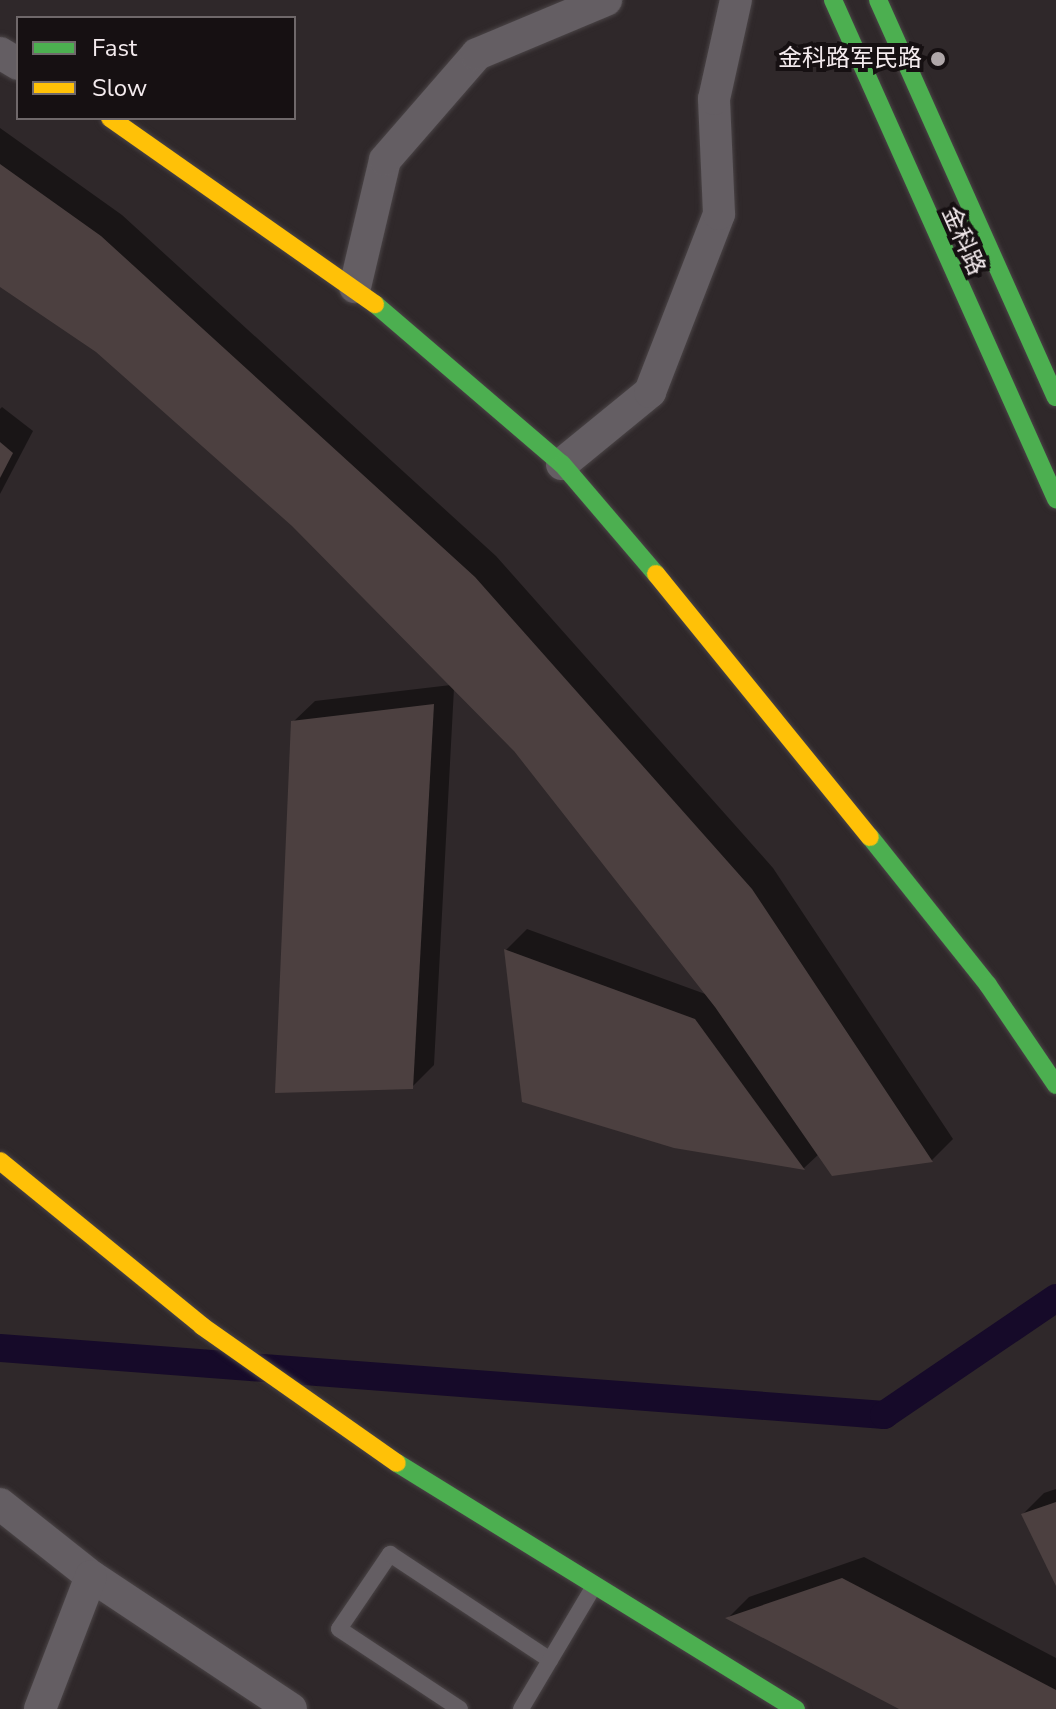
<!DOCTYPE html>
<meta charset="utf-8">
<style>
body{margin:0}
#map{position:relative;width:1056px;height:1709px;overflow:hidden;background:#2f282a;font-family:"Nunito Sans","Noto Sans SC",sans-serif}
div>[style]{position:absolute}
.shadow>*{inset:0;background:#0007}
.canal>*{height:28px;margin:-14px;padding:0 14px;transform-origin:14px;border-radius:14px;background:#160a29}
.building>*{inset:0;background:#4c4040}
.roads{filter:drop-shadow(0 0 2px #4a4446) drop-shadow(0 0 2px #4a4446)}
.lane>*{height:16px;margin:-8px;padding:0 8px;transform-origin:8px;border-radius:8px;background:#645e63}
.street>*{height:32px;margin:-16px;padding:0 16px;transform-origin:16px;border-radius:16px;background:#645e63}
.fast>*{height:18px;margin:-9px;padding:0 9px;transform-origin:9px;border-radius:9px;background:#4caf50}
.slow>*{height:18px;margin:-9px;padding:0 9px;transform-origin:9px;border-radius:9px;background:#ffc107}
.dots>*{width:22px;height:22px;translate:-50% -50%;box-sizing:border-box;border:4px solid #161012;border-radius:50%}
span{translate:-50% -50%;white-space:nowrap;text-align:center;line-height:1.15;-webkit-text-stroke:8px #161012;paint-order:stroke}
.poi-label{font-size:24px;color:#f4ebee}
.right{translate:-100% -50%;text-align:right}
.street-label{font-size:24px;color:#f4ebee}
.legend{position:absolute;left:16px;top:16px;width:280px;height:104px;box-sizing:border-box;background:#161012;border:2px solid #6f686a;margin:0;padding:10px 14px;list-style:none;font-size:24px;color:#f4ebee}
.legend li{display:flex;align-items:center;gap:16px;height:40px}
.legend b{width:40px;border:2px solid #6f686a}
</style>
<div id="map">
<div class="shadow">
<div style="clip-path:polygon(0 128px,122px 215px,496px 556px,773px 868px,953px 1139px,932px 1160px,833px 1174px,819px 1154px,804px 1168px,674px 1146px,506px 950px,527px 929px,708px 995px,515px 750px,454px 688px,434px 1065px,412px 1087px,293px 722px,315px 701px,451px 685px,293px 525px,97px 351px,0 284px)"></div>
<div style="clip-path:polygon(2px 407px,33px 431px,0 494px,0 409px)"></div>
<div style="clip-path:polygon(1056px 1489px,1056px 1581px,1023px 1514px,1044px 1493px)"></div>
<div style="clip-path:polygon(864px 1557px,1056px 1658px,1056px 1709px,903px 1709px,729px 1617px,749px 1597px)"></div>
</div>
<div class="canal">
<div style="left:0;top:1348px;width:887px;rotate:4.33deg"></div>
<div style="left:884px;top:1415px;width:208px;rotate:-34.2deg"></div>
</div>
<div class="building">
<div style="clip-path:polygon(0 164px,101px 236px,475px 577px,752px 889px,933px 1162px,832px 1176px,715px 1007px,514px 751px,292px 526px,96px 352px,0 287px)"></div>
<div style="clip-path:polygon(0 442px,13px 453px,0 478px)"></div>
<div style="clip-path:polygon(434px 704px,413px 1089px,275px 1093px,291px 721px)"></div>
<div style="clip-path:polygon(504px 949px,695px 1019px,805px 1170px,674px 1148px,522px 1102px)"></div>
<div style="clip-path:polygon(1056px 1502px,1056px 1586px,1021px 1514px)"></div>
<div style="clip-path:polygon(842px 1578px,1056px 1690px,1056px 1709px,899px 1709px,725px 1618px)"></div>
</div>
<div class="roads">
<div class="lane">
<div style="left:460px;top:1709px;width:145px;rotate:-146.5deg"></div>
<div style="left:339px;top:1629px;width:91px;rotate:-55.8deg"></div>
<div style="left:390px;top:1554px;width:192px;rotate:33.5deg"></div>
<div style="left:521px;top:1709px;width:143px;rotate:-59.3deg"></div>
</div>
<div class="street">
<div style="left:0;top:53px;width:21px;rotate:31deg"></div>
<div style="left:355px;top:287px;width:130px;rotate:-76.7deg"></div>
<div style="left:385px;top:160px;width:140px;rotate:-49deg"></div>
<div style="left:477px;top:54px;width:140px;rotate:-22.7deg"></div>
<div style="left:562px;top:464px;width:114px;rotate:-39.3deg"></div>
<div style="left:650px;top:392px;width:191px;rotate:-68.8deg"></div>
<div style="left:719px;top:214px;width:115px;rotate:-92.5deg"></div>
<div style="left:714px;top:99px;width:101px;rotate:-77.5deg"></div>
<div style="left:0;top:1504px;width:116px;rotate:38.4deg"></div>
<div style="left:91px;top:1576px;width:240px;rotate:33.6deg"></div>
<div style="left:40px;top:1709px;width:142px;rotate:-69deg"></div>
</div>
<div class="fast">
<div style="left:833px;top:0;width:547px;rotate:65.92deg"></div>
<div style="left:878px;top:0;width:435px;rotate:65.9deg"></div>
<div style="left:375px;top:304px;width:246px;rotate:40.6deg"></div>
<div style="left:562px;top:464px;width:145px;rotate:49.5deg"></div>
<div style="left:870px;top:837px;width:189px;rotate:51.4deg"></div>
<div style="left:988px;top:985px;width:121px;rotate:55.8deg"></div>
<div style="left:397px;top:1463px;width:469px;rotate:31.7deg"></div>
</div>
<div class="slow">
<div style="left:110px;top:118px;width:324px;rotate:35.1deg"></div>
<div style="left:656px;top:574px;width:339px;rotate:50.9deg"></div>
<div style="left:0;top:1161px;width:261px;rotate:39.2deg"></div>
<div style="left:202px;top:1326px;width:238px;rotate:35.1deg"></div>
</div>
</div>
<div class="dots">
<div style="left:938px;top:59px;background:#afa7a9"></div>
</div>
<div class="poi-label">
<span class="right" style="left:922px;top:59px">金科路军民路</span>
</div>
<div class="street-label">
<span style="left:963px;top:241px;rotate:66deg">金科路</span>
</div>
<ul class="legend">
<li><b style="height:10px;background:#4caf50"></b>Fast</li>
<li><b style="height:10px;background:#ffc107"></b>Slow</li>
</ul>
</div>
